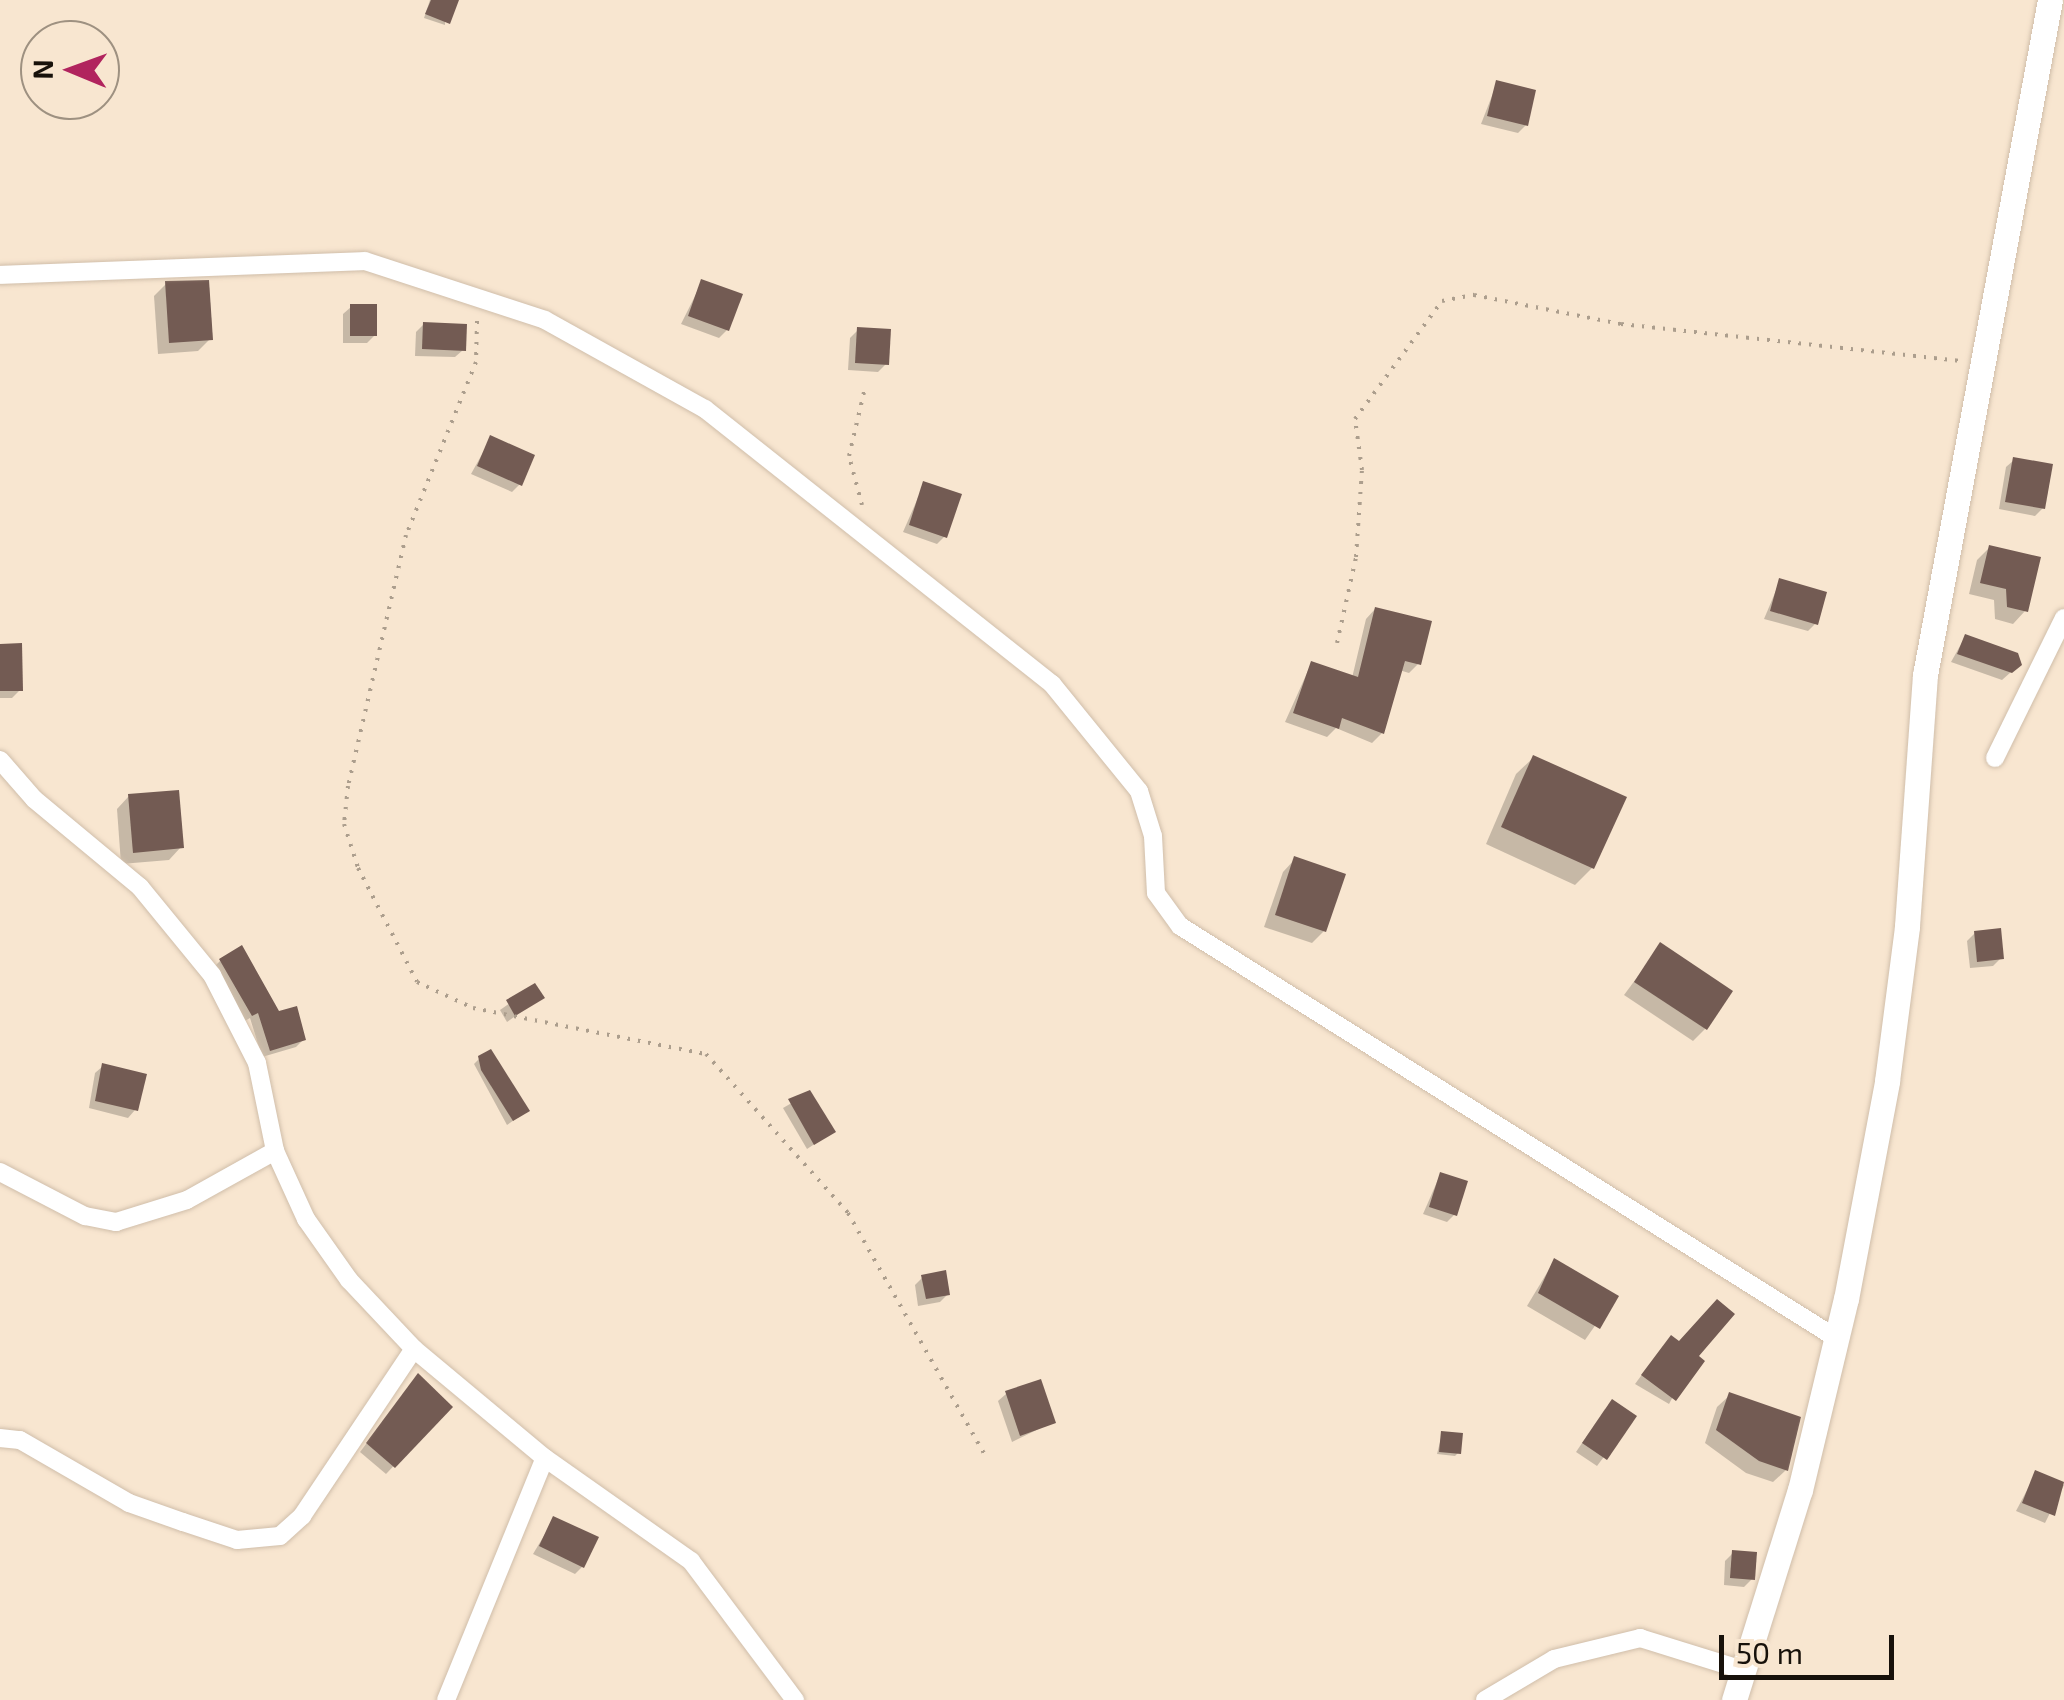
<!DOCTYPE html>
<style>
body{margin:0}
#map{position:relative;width:2064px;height:1700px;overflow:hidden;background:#f8e6d0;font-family:"Exo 2",sans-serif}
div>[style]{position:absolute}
.shadow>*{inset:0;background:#0003}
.building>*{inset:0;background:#735b53}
.path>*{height:4px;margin-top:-2px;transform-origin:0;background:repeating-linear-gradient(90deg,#ac9e8d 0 2.5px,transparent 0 10.5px)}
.roads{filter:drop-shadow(0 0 2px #d0beaa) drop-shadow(0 0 2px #d0beaa)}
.street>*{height:18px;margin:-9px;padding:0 9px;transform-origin:9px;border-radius:9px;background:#fff}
.secondary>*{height:25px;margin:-12.5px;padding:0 12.5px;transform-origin:12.5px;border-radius:12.5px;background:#fff}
span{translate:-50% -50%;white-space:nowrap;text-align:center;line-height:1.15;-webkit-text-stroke:10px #f8e6d0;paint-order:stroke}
.north{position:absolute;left:20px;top:20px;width:100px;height:100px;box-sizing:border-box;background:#f8e6d0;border:2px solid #9e9181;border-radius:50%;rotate:271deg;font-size:28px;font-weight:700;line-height:40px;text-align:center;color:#17110a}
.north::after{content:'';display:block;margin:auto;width:35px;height:45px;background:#b1245e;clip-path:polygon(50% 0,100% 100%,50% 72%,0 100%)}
.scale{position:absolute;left:1719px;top:1635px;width:175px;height:45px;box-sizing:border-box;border:5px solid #17110a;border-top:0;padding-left:12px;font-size:30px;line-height:35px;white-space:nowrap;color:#17110a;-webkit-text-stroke:8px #f8e6d0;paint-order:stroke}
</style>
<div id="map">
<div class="shadow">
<div style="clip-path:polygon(430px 0,445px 0,445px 25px,424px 18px)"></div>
<div style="clip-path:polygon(1497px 83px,1526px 125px,1518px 133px,1481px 124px)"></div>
<div style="clip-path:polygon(702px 282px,727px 330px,719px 338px,681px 324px)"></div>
<div style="clip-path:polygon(166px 284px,210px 339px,198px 351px,158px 354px,154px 296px)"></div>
<div style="clip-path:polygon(351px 307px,375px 335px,367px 343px,343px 343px,343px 314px)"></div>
<div style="clip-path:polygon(424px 324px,463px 350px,455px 357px,415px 356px,416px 332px)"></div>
<div style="clip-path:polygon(858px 330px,886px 364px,878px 372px,848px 370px,850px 338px)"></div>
<div style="clip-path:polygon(491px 438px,520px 484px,512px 492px,471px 474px)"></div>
<div style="clip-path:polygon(2014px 460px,2043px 508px,2035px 516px,1999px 509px,2006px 467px)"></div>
<div style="clip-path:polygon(924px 484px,945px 536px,937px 544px,903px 532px)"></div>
<div style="clip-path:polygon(1989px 548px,2025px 611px,2013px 624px,1995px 619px,1994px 600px,1969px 594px,1977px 560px)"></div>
<div style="clip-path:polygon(1780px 581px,1816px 623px,1808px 631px,1764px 619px)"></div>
<div style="clip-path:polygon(1375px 609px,1419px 663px,1409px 673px,1399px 670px,1382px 733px,1372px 743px,1336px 728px,1327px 737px,1285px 722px,1311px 664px,1352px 678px,1366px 619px)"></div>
<div style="clip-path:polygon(1965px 637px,2011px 672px,2002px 680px,1951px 662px)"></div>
<div style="clip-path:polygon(0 646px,20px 690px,12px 698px,0 698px)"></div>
<div style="clip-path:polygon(1533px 758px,1592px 868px,1575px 885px,1486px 844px,1516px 774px)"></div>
<div style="clip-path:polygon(129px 796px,181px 847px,169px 860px,121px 864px,117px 809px)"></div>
<div style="clip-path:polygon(1295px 859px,1324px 931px,1312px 943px,1264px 927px,1283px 872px)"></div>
<div style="clip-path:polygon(1975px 933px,2001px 958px,1993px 966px,1970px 968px,1967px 941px)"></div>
<div style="clip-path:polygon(1661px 945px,1705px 1029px,1693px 1041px,1624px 995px)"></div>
<div style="clip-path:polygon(220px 961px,304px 1039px,296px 1047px,262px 1057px,250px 1018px,243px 1022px,213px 968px)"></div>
<div style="clip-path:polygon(534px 986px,541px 998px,507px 1022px,500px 1010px)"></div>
<div style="clip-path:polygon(480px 1058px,527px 1111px,507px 1125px,474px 1064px)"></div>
<div style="clip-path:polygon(103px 1066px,135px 1110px,128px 1118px,89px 1108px,95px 1073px)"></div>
<div style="clip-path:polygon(809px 1093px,833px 1132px,807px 1149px,783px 1108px)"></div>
<div style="clip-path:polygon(1440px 1175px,1455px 1214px,1447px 1222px,1423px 1214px)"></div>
<div style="clip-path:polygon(1554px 1261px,1615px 1297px,1585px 1340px,1527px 1306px)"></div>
<div style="clip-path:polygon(923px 1277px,948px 1294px,940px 1302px,918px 1306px,915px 1285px)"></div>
<div style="clip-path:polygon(1663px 1346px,1695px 1356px,1669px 1404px,1635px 1384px)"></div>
<div style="clip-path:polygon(411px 1384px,450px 1407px,386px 1474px,360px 1452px)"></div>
<div style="clip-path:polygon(1006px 1394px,1053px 1422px,1012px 1442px,998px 1401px)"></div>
<div style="clip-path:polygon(1730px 1395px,1786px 1470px,1773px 1482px,1746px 1473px,1705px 1443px,1717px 1407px)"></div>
<div style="clip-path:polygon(1605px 1409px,1634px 1417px,1597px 1466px,1576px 1452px)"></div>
<div style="clip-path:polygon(1442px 1434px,1458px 1453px,1455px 1456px,1437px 1454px)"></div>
<div style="clip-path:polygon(2036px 1473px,2064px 1485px,2045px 1523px,2016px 1511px)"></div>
<div style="clip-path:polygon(554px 1519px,582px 1567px,575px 1574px,533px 1554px)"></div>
<div style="clip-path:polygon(1733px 1553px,1752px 1579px,1744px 1587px,1724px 1585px,1725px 1561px)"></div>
</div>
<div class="building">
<div style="clip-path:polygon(431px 0,459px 0,450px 24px,425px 14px)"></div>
<div style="clip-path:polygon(1496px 80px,1536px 90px,1528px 126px,1487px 116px)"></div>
<div style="clip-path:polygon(701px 279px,743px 294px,729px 331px,688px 316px)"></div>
<div style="clip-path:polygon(209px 280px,213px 340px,169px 343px,165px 281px)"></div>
<div style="clip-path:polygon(350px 304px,377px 304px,377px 336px,350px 336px)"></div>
<div style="clip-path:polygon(423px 322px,467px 324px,466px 351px,422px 349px)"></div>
<div style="clip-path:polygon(857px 327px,891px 329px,889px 365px,855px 363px)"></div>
<div style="clip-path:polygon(490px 435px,535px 455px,522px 486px,477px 466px)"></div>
<div style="clip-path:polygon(2013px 457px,2053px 464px,2045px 509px,2005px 502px)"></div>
<div style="clip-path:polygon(923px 481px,962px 494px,947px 538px,909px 525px)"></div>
<div style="clip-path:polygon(1989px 545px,2041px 557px,2028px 612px,2007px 607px,2006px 589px,1980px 583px)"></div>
<div style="clip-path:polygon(1779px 578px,1827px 592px,1818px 625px,1770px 611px)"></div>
<div style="clip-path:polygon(1375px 607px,1432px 621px,1421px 665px,1405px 661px,1384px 734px,1342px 718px,1339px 729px,1293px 713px,1311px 661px,1358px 677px)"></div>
<div style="clip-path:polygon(1965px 634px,2018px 653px,2022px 665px,2012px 673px,1957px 654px)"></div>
<div style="clip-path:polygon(22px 643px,23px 691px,0 691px,0 644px)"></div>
<div style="clip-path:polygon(1533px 755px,1627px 797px,1594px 869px,1501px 827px)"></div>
<div style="clip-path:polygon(179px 790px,184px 848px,133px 853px,128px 794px)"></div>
<div style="clip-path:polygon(1294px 856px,1346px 874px,1326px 932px,1275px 915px)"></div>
<div style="clip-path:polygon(2001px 928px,2004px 959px,1977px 962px,1974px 931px)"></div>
<div style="clip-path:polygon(1660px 942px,1733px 991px,1707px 1030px,1634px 982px)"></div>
<div style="clip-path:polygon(242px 945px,279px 1011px,297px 1006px,306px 1040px,270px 1051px,258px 1013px,252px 1016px,219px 959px)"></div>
<div style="clip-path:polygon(535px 983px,545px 998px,515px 1016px,506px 1000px)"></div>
<div style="clip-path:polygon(491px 1049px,530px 1111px,513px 1121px,481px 1070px,478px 1056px)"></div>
<div style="clip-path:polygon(102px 1063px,147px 1074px,138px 1111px,95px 1101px)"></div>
<div style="clip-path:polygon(810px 1090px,836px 1132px,814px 1145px,788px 1099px)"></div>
<div style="clip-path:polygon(1440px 1172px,1468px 1181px,1457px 1216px,1429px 1207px)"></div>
<div style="clip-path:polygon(1554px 1258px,1619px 1296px,1600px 1329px,1538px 1293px)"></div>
<div style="clip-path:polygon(946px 1270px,950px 1295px,926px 1299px,921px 1275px)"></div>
<div style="clip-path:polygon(1717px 1299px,1735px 1314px,1699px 1356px,1705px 1361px,1676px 1401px,1641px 1375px,1671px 1335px,1679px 1341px)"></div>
<div style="clip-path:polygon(418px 1373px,453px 1407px,395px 1468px,366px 1443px)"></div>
<div style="clip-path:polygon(1041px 1379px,1056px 1423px,1020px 1436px,1005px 1391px)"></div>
<div style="clip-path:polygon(1729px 1392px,1801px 1417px,1788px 1471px,1759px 1461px,1716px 1430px)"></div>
<div style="clip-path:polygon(1612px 1399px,1637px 1416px,1607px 1460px,1582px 1443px)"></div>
<div style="clip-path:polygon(1441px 1431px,1463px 1433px,1461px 1454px,1439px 1452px)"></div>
<div style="clip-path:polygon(2035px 1470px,2064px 1482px,2055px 1516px,2022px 1503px)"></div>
<div style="clip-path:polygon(553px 1516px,599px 1537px,584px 1568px,539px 1546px)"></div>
<div style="clip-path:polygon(1732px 1550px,1757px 1552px,1755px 1580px,1730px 1578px)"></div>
</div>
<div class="path">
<div style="left:477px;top:321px;width:41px;rotate:91.4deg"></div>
<div style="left:476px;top:362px;width:187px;rotate:112deg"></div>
<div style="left:406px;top:535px;width:258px;rotate:103deg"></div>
<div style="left:348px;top:786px;width:38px;rotate:96deg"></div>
<div style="left:344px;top:824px;width:46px;rotate:72.3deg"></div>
<div style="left:358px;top:868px;width:128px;rotate:62.6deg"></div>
<div style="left:417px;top:982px;width:62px;rotate:24.9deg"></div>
<div style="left:473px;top:1008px;width:237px;rotate:11.2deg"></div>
<div style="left:706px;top:1054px;width:213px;rotate:48.2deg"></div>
<div style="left:848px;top:1213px;width:278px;rotate:60.5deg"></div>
<div style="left:862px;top:505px;width:51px;rotate:-104.9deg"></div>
<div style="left:849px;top:456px;width:66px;rotate:-76.8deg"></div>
<div style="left:1337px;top:643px;width:88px;rotate:-77.5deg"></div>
<div style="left:1356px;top:557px;width:87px;rotate:-86.1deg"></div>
<div style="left:1362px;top:470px;width:51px;rotate:-97.8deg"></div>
<div style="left:1355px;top:419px;width:147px;rotate:-53.6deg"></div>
<div style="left:1442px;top:301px;width:33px;rotate:-11deg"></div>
<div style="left:1474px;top:295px;width:150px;rotate:11.2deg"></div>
<div style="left:1621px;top:324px;width:342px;rotate:6.2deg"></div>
</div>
<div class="roads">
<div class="street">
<div style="left:0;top:275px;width:365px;rotate:-2.2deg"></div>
<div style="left:365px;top:261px;width:189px;rotate:18.1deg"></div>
<div style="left:545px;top:320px;width:183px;rotate:29.1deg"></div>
<div style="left:705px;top:409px;width:443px;rotate:38.4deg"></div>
<div style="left:1052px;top:684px;width:138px;rotate:50.9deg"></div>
<div style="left:1139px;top:791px;width:47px;rotate:72.7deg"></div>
<div style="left:1153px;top:836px;width:57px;rotate:87deg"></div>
<div style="left:1156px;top:893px;width:41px;rotate:54deg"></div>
<div style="left:1180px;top:926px;width:775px;rotate:32.13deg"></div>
<div style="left:1995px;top:758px;width:156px;rotate:-63.8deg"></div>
<div style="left:0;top:760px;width:52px;rotate:48.9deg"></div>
<div style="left:34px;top:799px;width:138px;rotate:39.7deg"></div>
<div style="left:140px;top:887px;width:114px;rotate:50.7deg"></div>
<div style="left:212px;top:975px;width:99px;rotate:62.9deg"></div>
<div style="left:257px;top:1063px;width:90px;rotate:78.4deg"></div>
<div style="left:275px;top:1151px;width:75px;rotate:65.5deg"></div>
<div style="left:306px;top:1219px;width:75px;rotate:54.8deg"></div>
<div style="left:349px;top:1280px;width:95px;rotate:46.7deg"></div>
<div style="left:414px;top:1349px;width:170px;rotate:39.8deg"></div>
<div style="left:545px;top:1458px;width:179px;rotate:35.2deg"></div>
<div style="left:691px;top:1561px;width:174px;rotate:53.2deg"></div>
<div style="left:0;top:1172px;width:96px;rotate:27.4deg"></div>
<div style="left:85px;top:1216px;width:32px;rotate:11deg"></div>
<div style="left:116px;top:1222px;width:74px;rotate:-17.2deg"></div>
<div style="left:187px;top:1200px;width:101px;rotate:-29.1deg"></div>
<div style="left:0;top:1438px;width:20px;rotate:6deg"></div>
<div style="left:20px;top:1440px;width:126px;rotate:30deg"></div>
<div style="left:129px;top:1503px;width:57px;rotate:19.4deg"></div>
<div style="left:183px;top:1522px;width:57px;rotate:18.4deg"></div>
<div style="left:237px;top:1540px;width:43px;rotate:-5.3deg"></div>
<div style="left:280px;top:1536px;width:30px;rotate:-42deg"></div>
<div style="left:302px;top:1516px;width:201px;rotate:-56.2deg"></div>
<div style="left:446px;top:1700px;width:261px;rotate:-67.8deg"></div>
<div style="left:1485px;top:1700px;width:80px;rotate:-30.7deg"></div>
<div style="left:1554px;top:1659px;width:89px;rotate:-13.7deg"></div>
<div style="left:1640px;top:1638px;width:108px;rotate:17.3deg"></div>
</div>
<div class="secondary">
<div style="left:1734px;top:1700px;width:220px;rotate:-72.6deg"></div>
<div style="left:1800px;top:1490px;width:196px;rotate:-76.5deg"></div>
<div style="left:1846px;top:1299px;width:222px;rotate:-79.3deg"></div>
<div style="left:1887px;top:1081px;width:156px;rotate:-82.6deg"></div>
<div style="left:1907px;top:926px;width:252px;rotate:-85.9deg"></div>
<div style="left:1925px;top:675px;width:686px;rotate:-79.51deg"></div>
</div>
</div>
<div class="north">N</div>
<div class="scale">50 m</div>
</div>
